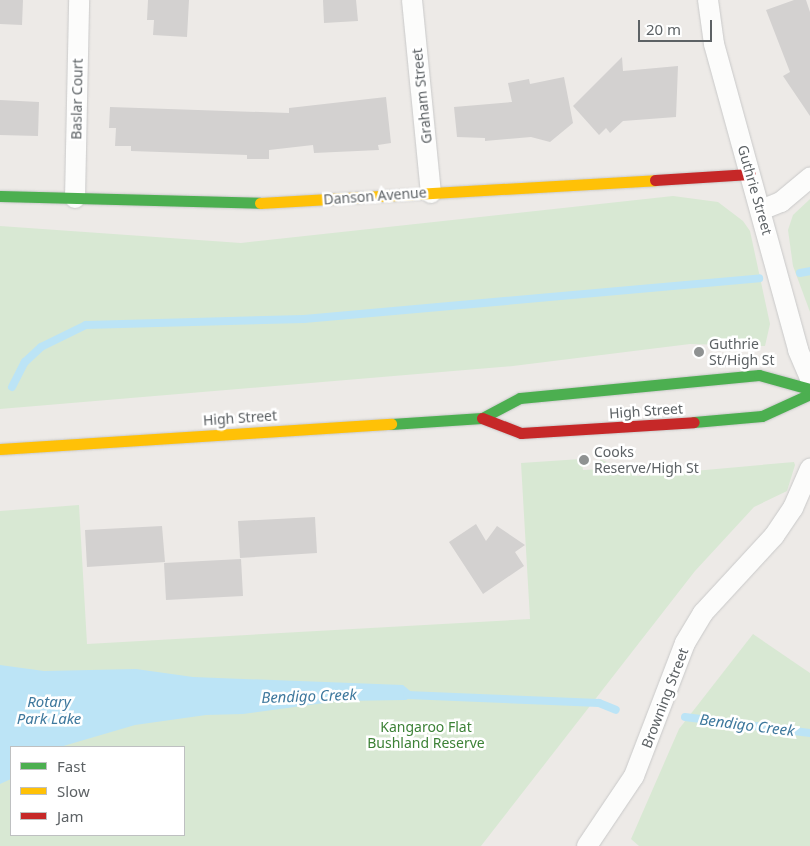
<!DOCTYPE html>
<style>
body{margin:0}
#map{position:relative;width:810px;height:846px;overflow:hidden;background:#edeae7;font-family:"Noto Sans",sans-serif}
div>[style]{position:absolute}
.green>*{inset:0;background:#d8e8d3}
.water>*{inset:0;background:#bce4f6}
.stream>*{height:8px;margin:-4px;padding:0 4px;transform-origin:4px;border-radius:4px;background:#bce4f6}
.building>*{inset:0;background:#d3d1d0}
.roads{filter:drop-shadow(0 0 1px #c9c9c9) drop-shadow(0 0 1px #c9c9c9)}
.street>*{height:20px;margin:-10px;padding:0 10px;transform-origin:10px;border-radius:10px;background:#fcfcfb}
.fast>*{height:11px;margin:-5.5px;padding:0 5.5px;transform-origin:5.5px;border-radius:5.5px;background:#4caf50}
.slow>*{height:11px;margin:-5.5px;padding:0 5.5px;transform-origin:5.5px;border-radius:5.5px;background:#ffc107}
.jam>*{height:11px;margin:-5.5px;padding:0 5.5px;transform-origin:5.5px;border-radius:5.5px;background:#c62828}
.dots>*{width:14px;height:14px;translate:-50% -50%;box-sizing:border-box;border:2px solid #fff;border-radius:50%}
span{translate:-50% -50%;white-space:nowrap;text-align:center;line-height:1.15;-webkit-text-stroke:5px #fff;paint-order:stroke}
.street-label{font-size:14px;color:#5d6265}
.poi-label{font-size:14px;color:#5d6265}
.left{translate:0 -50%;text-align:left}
.park-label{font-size:14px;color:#3d8237}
.water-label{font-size:15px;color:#3e789d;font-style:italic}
.legend{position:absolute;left:10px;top:746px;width:175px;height:90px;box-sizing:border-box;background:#fff;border:1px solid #bec0c1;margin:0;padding:6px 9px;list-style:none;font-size:15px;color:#5d6265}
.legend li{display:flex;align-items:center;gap:10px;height:25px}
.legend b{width:25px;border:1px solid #bec0c1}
.scale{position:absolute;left:638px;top:20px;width:74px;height:22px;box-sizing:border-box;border:2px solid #5d6265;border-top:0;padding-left:6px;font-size:15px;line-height:18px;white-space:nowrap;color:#5d6265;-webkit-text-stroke:4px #fff;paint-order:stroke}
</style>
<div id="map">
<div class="green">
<div style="clip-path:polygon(673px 196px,718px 202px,743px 221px,750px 231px,770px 324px,765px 346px,690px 344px,513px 366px,0 409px,0 226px,241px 243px)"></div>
<div style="clip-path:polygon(810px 199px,810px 312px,793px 266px,788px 230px,793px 215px)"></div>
<div style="clip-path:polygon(evenodd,581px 459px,583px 470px,601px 469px,600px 459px,638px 476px,794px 462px,795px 465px,787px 491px,754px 507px,695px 571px,481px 846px,0 846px,0 511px,79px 505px,87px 644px,530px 619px,521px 463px,581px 459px,11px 747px,184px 747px,184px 835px,11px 835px,11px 747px)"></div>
<div style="clip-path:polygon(753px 634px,810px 673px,810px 846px,639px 846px,631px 839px,679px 729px)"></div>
</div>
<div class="water">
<div style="clip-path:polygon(0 665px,44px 671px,136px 669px,193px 677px,403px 685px,415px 695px,406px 700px,339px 701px,243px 714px,206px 715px,135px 725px,60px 747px,11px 747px,11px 779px,0 784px)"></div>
</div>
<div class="stream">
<div style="left:800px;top:273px;width:10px;rotate:-11deg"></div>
<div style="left:12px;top:387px;width:28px;rotate:-63deg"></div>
<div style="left:25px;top:362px;width:22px;rotate:-43deg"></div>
<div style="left:41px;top:347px;width:50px;rotate:-26.1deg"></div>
<div style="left:86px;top:325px;width:218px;rotate:-1.6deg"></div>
<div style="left:304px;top:319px;width:457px;rotate:-5.1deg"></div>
<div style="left:407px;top:695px;width:192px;rotate:2.4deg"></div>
<div style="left:599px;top:703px;width:18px;rotate:22deg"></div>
<div style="left:685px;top:717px;width:126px;rotate:7.3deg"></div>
</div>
<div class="building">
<div style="clip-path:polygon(0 0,23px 0,22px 25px,0 24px)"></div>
<div style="clip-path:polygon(148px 0,189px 0,187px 37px,153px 35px,154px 20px,147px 20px)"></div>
<div style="clip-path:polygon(323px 0,356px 0,358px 21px,324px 23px)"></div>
<div style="clip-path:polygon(794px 0,806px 0,810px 12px,810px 116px,783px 76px,790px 72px,766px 10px)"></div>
<div style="clip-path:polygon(622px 57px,623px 71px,678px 66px,676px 117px,623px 121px,610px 133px,606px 128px,599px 135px,573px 106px)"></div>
<div style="clip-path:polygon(564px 77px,573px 123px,550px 142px,531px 137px,485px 141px,485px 138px,457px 137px,454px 107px,512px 102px,508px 83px,529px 79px,530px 84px)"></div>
<div style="clip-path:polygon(386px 97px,391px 143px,378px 145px,379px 150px,314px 153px,313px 145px,269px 150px,269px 159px,247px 159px,247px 155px,131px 151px,131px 146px,115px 146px,116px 128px,109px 128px,110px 107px,289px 113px,289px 108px)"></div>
<div style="clip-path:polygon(0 100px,39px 102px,38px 136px,0 135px)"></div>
<div style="clip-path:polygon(315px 517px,317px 553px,240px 558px,238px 521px)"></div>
<div style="clip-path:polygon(476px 524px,486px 541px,497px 526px,525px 545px,515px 552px,524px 566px,483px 594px,449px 542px)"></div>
<div style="clip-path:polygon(162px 526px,165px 562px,87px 567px,85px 530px)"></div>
<div style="clip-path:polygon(241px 559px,243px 596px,166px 600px,164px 563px)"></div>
</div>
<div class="roads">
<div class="street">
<div style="left:412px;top:0;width:194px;rotate:84.4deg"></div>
<div style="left:708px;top:0;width:44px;rotate:82.2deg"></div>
<div style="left:714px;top:44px;width:317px;rotate:74.6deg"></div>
<div style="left:798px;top:350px;width:30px;rotate:67deg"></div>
<div style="left:75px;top:198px;width:198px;rotate:-88.8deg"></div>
<div style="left:761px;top:210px;width:22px;rotate:-22deg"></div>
<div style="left:781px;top:202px;width:38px;rotate:-40deg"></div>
<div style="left:587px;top:846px;width:84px;rotate:-56.1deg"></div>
<div style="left:634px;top:776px;width:142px;rotate:-69deg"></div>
<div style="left:685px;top:643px;width:35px;rotate:-59deg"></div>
<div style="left:703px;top:613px;width:105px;rotate:-47.3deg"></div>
<div style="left:774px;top:536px;width:34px;rotate:-56deg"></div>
<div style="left:793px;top:508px;width:43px;rotate:-66.4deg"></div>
</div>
<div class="fast">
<div style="left:0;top:196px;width:260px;rotate:1.5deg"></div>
<div style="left:694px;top:422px;width:68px;rotate:-5deg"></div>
<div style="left:762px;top:416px;width:53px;rotate:-24.6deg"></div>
<div style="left:391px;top:424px;width:91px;rotate:-3.8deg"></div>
<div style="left:482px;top:418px;width:43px;rotate:-27.8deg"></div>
<div style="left:520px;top:398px;width:240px;rotate:-5.5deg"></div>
<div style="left:759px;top:375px;width:53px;rotate:15.4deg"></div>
</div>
<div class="slow">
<div style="left:260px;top:203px;width:396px;rotate:-3.3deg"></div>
<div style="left:0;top:449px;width:392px;rotate:-3.7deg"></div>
</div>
<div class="jam">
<div style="left:655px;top:180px;width:95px;rotate:-3.6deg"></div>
<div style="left:482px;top:418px;width:42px;rotate:21deg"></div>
<div style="left:521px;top:433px;width:173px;rotate:-3.6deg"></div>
</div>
</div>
<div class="dots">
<div style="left:699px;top:352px;background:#8f9292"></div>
<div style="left:584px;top:460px;background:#8f9292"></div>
</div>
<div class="street-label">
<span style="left:422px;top:96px;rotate:-96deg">Graham Street</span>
<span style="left:77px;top:99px;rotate:-89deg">Baslar Court</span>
<span style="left:755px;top:190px;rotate:74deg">Guthrie Street</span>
<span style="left:375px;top:196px;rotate:-4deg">Danson Avenue</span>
<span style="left:646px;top:411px;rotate:-4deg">High Street</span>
<span style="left:240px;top:418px;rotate:-4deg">High Street</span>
<span style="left:665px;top:698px;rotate:-69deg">Browning Street</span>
</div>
<div class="poi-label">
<span class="left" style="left:709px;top:352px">Guthrie<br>St/High St</span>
<span class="left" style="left:594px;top:460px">Cooks<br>Reserve/High St</span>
</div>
<div class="park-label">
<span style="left:426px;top:735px">Kangaroo Flat<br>Bushland Reserve</span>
</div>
<div class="water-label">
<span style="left:309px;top:696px;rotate:-2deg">Bendigo Creek</span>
<span style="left:49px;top:710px">Rotary<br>Park Lake</span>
<span style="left:747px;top:725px;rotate:7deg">Bendigo Creek</span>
</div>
<ul class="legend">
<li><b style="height:6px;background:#4caf50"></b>Fast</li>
<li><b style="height:6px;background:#ffc107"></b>Slow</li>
<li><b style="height:6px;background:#c62828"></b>Jam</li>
</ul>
<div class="scale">20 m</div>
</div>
